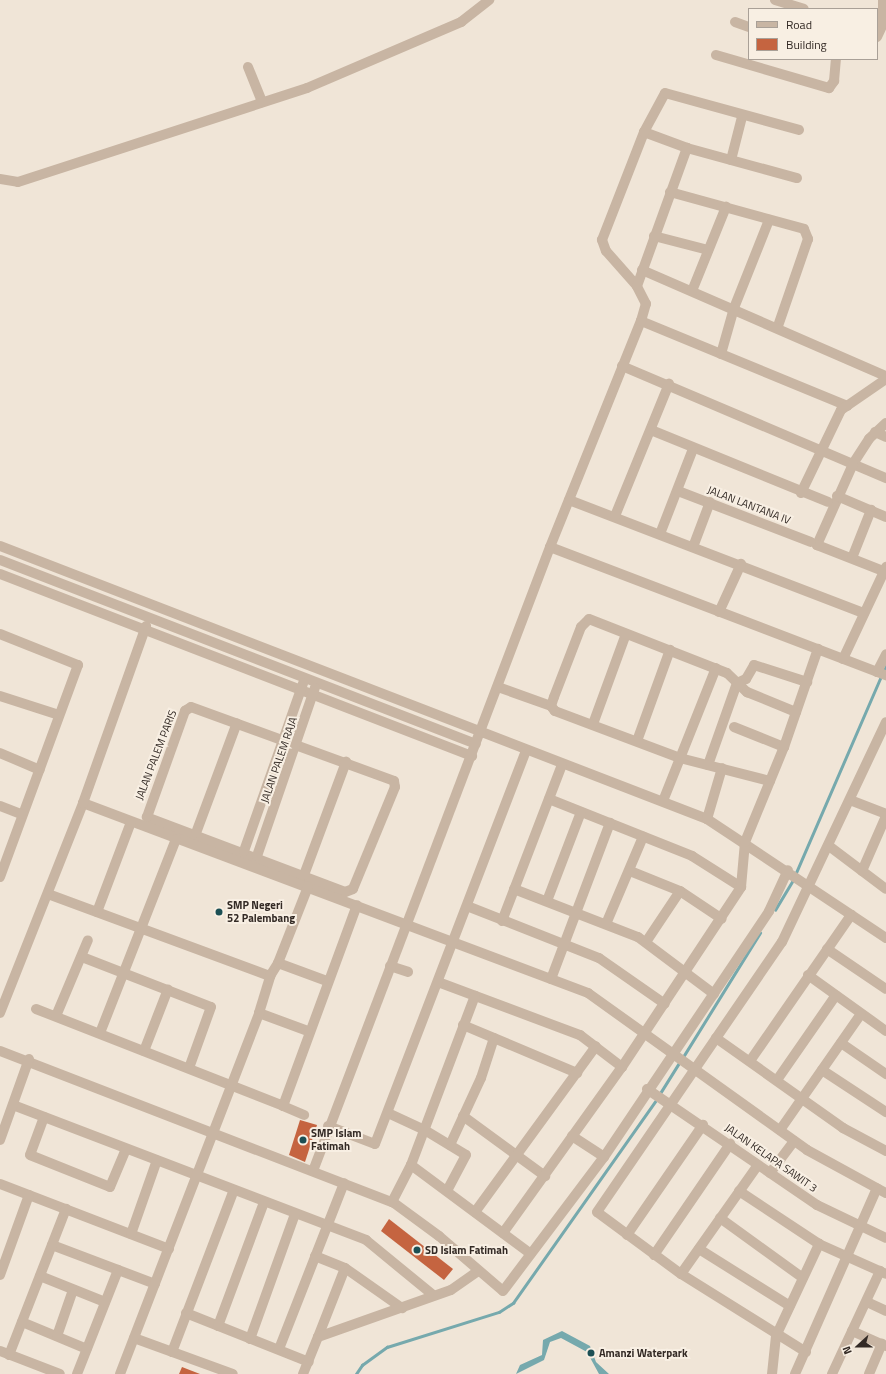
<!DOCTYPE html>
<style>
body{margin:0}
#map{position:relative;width:886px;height:1374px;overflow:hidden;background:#f0e5d7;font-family:"Titillium Web",sans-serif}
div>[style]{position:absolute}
.water>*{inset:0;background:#76a9ad}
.stream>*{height:2.5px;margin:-1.25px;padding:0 1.25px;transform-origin:1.25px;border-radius:1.25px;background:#76a9ad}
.building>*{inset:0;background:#c56440}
.minor>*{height:10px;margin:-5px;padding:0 5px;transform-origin:5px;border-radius:5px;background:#c8b5a3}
.dots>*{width:11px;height:11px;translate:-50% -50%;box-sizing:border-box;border:2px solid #f8efe3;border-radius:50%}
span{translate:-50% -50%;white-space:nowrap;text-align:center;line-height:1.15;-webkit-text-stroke:4px #f8efe3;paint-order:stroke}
.street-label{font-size:11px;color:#332a25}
.poi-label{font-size:11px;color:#332a25;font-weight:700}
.left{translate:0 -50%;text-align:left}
.legend{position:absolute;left:748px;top:8px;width:130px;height:52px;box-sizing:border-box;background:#f8efe3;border:1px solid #a9a097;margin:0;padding:5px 7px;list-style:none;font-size:12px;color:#332a25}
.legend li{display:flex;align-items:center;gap:8px;height:20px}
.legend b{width:20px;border:1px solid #a9a097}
.north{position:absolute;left:838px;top:1326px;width:40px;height:40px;-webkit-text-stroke:3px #f8efe3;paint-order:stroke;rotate:249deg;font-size:11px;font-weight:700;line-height:16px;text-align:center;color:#332a25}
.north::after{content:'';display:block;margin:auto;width:14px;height:18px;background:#332a25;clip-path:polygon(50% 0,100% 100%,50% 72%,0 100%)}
</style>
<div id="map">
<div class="water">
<div style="clip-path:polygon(562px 1331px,590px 1346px,596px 1362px,609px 1374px,599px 1374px,587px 1352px,561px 1338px,550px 1342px,544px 1360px,516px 1374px,520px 1365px,542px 1355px,543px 1340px)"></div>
</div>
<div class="stream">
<div style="left:883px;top:672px;width:7px;rotate:-63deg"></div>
<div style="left:795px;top:875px;width:217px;rotate:-66.6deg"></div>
<div style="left:775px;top:910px;width:35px;rotate:-59deg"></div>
<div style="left:683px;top:1057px;width:146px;rotate:-58.2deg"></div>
<div style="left:659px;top:1095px;width:39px;rotate:-58deg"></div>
<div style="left:356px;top:1374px;width:11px;rotate:-56deg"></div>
<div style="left:362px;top:1365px;width:31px;rotate:-36deg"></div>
<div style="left:387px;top:1347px;width:117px;rotate:-17.4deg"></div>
<div style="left:499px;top:1312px;width:17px;rotate:-33deg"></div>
<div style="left:513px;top:1303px;width:250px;rotate:-54.8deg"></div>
</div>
<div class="building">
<div style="clip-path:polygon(300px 1120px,317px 1125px,305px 1162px,289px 1155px)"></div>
<div style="clip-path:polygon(389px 1219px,453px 1269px,444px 1280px,381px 1231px)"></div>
<div style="clip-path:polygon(182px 1367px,200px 1374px,179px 1374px)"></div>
</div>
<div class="minor">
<div style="left:775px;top:0;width:30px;rotate:17deg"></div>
<div style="left:735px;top:22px;width:15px;rotate:20deg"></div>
<div style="left:877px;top:37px;width:14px;rotate:-65deg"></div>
<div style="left:883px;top:24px;width:23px;rotate:-90deg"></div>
<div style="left:716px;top:55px;width:118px;rotate:16.3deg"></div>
<div style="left:829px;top:88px;width:9px;rotate:-54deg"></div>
<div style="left:834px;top:81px;width:22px;rotate:-85deg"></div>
<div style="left:248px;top:67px;width:38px;rotate:68deg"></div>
<div style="left:644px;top:132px;width:46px;rotate:20.4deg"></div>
<div style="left:687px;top:148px;width:114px;rotate:15.3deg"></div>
<div style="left:731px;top:160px;width:44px;rotate:-75.7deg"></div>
<div style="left:0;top:179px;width:18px;rotate:9deg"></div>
<div style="left:18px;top:182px;width:304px;rotate:-18deg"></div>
<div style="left:307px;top:88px;width:168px;rotate:-23.2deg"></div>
<div style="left:461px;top:22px;width:36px;rotate:-38deg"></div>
<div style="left:670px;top:192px;width:139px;rotate:15.4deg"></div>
<div style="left:804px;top:229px;width:11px;rotate:68deg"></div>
<div style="left:808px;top:239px;width:92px;rotate:109deg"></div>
<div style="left:654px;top:236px;width:56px;rotate:14.5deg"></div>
<div style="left:642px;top:270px;width:266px;rotate:23.5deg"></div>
<div style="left:637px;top:286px;width:47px;rotate:-131.5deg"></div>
<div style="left:606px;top:251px;width:12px;rotate:-110deg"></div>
<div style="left:602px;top:240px;width:116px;rotate:-68.7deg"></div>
<div style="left:644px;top:132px;width:44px;rotate:-61.7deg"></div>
<div style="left:665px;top:93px;width:139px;rotate:15.4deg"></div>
<div style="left:692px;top:291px;width:91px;rotate:-68deg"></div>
<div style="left:641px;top:321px;width:223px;rotate:22.4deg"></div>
<div style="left:721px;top:354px;width:48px;rotate:-74.2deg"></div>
<div style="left:734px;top:308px;width:95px;rotate:-68.3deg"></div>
<div style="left:622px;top:366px;width:287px;rotate:23deg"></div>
<div style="left:886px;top:423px;width:23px;rotate:137deg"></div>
<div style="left:869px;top:439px;width:30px;rotate:123deg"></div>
<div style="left:853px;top:464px;width:89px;rotate:114deg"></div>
<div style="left:817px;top:545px;width:74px;rotate:21.4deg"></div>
<div style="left:651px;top:430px;width:191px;rotate:22.1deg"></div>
<div style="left:875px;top:432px;width:12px;rotate:24deg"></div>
<div style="left:678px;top:491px;width:142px;rotate:21deg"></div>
<div style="left:801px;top:493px;width:92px;rotate:-64.3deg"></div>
<div style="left:841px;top:410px;width:55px;rotate:-34.6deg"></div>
<div style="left:837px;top:496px;width:53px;rotate:23.2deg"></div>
<div style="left:569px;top:500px;width:316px;rotate:21deg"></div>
<div style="left:615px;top:516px;width:143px;rotate:-67.8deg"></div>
<div style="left:660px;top:534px;width:91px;rotate:-68.8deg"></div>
<div style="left:0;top:546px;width:758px;rotate:21.11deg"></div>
<div style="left:707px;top:819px;width:215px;rotate:33.6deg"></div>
<div style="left:550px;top:547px;width:360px;rotate:20.9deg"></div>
<div style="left:693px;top:547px;width:48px;rotate:-69.3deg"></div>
<div style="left:852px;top:558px;width:52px;rotate:-68.4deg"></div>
<div style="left:0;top:560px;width:510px;rotate:21.13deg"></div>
<div style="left:0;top:574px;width:506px;rotate:21.09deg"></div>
<div style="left:719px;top:612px;width:53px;rotate:-65.4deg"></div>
<div style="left:0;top:634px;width:84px;rotate:21.7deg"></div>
<div style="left:78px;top:665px;width:226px;rotate:110.2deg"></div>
<div style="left:843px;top:659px;width:102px;rotate:-64.9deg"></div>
<div style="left:877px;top:672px;width:20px;rotate:-63deg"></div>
<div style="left:498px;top:687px;width:56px;rotate:19.7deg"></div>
<div style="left:0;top:696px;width:62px;rotate:17.9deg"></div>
<div style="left:191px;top:707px;width:216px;rotate:20deg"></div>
<div style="left:394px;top:781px;width:6px;rotate:81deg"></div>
<div style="left:395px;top:787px;width:110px;rotate:112.4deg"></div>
<div style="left:353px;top:889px;width:9px;rotate:159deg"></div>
<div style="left:345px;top:892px;width:212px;rotate:-159.3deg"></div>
<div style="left:147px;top:817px;width:113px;rotate:-70.3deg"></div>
<div style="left:185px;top:711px;width:7px;rotate:-34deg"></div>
<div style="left:593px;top:724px;width:96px;rotate:-69.9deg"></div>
<div style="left:734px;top:727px;width:54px;rotate:21.8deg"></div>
<div style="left:637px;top:741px;width:97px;rotate:-70.1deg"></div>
<div style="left:0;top:753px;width:43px;rotate:23deg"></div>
<div style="left:708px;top:765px;width:87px;rotate:-70.5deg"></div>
<div style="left:737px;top:683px;width:10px;rotate:-24deg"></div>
<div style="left:746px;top:679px;width:16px;rotate:-60deg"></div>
<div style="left:754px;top:665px;width:56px;rotate:17.8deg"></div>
<div style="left:770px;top:781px;width:93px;rotate:-165.7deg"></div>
<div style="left:680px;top:758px;width:134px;rotate:-159.4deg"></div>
<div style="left:555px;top:711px;width:6px;rotate:-129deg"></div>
<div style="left:551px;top:706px;width:9px;rotate:-72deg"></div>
<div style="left:554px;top:697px;width:75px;rotate:-68.9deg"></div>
<div style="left:581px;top:627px;width:11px;rotate:-45deg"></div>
<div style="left:589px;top:619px;width:148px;rotate:21.4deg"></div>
<div style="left:727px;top:673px;width:28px;rotate:44deg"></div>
<div style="left:747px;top:692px;width:53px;rotate:22.2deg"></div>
<div style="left:549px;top:799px;width:154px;rotate:21.7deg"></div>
<div style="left:692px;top:856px;width:58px;rotate:32.3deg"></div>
<div style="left:850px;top:800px;width:39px;rotate:21deg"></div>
<div style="left:663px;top:801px;width:143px;rotate:-68.3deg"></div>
<div style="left:83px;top:803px;width:540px;rotate:20.62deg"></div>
<div style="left:588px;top:993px;width:269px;rotate:35.6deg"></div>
<div style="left:807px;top:1150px;width:90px;rotate:28.6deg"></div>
<div style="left:0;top:806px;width:22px;rotate:21deg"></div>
<div style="left:707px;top:819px;width:53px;rotate:-73.6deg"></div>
<div style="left:196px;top:833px;width:117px;rotate:-69.6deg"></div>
<div style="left:829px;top:846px;width:71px;rotate:37deg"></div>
<div style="left:244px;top:851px;width:178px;rotate:-70.6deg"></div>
<div style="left:257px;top:856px;width:178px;rotate:-71deg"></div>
<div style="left:630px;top:871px;width:54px;rotate:21.8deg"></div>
<div style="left:680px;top:891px;width:50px;rotate:33.7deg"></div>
<div style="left:862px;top:871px;width:60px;rotate:-66.4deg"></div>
<div style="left:304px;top:875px;width:121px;rotate:-69.6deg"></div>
<div style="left:514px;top:889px;width:133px;rotate:21.2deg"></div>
<div style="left:638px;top:937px;width:95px;rotate:36.9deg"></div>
<div style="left:48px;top:894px;width:237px;rotate:20.3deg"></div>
<div style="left:547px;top:901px;width:95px;rotate:-69.1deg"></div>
<div style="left:467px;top:906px;width:142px;rotate:21.5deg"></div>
<div style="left:599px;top:958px;width:80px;rotate:34.9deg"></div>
<div style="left:97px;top:912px;width:96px;rotate:-69.3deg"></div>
<div style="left:502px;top:921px;width:167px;rotate:-69deg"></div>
<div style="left:606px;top:924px;width:95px;rotate:-67deg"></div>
<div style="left:646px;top:942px;width:61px;rotate:-56.3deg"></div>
<div style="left:827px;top:949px;width:71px;rotate:34.1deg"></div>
<div style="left:82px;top:957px;width:138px;rotate:21.2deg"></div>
<div style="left:211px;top:1007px;width:65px;rotate:109.8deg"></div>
<div style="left:278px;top:963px;width:52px;rotate:20.2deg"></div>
<div style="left:390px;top:966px;width:19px;rotate:18deg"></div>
<div style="left:808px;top:975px;width:96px;rotate:35.7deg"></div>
<div style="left:551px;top:979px;width:167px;rotate:-69.3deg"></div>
<div style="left:438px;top:982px;width:152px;rotate:20.5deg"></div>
<div style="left:580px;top:1035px;width:53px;rotate:37.3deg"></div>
<div style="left:36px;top:1009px;width:265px;rotate:21.4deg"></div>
<div style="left:283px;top:1106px;width:214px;rotate:-69.8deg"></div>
<div style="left:0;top:1013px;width:226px;rotate:-68.4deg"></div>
<div style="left:83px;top:803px;width:188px;rotate:-70.4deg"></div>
<div style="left:259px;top:1013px;width:52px;rotate:20.2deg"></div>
<div style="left:56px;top:1016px;width:82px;rotate:-67.2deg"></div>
<div style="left:463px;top:1025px;width:124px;rotate:22.8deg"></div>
<div style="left:100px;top:1033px;width:208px;rotate:-68.6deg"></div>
<div style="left:716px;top:1038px;width:156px;rotate:35.3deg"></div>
<div style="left:843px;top:1128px;width:49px;rotate:28.1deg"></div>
<div style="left:841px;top:1043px;width:55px;rotate:34.6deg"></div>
<div style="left:0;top:1051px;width:422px;rotate:21.1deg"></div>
<div style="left:394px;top:1203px;width:56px;rotate:36.3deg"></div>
<div style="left:439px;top:1236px;width:84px;rotate:40.7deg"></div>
<div style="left:503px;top:1291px;width:168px;rotate:-53deg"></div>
<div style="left:604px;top:1157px;width:296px;rotate:-56.1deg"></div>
<div style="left:769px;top:911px;width:45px;rotate:-65.1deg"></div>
<div style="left:144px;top:1051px;width:66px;rotate:-68.8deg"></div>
<div style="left:750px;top:1061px;width:178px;rotate:-55.3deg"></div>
<div style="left:822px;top:1070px;width:77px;rotate:33.3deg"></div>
<div style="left:777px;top:1080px;width:103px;rotate:-55.2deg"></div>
<div style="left:647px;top:1089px;width:206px;rotate:34.3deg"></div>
<div style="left:817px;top:1205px;width:76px;rotate:25.6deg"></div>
<div style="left:13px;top:1105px;width:378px;rotate:20.9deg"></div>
<div style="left:366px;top:1240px;width:87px;rotate:39.4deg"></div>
<div style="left:283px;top:1106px;width:23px;rotate:23deg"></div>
<div style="left:388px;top:1113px;width:38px;rotate:25deg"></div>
<div style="left:423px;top:1129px;width:50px;rotate:31.2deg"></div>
<div style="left:466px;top:1155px;width:40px;rotate:118deg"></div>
<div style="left:463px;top:1116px;width:102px;rotate:36.2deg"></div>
<div style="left:44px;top:1117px;width:40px;rotate:110.2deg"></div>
<div style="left:30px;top:1155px;width:86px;rotate:21.8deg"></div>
<div style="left:110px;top:1187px;width:41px;rotate:-67.2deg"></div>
<div style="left:328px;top:1126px;width:50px;rotate:21deg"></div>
<div style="left:375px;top:1144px;width:421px;rotate:-69deg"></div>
<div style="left:780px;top:1130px;width:141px;rotate:-55.1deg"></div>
<div style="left:572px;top:1136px;width:38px;rotate:33deg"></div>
<div style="left:0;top:1140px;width:86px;rotate:-70.3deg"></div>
<div style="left:450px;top:1145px;width:74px;rotate:-65.2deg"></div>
<div style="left:481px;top:1078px;width:42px;rotate:-72deg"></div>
<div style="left:411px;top:1165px;width:149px;rotate:36.6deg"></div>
<div style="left:313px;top:1171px;width:667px;rotate:-69.2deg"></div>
<div style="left:550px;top:547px;width:244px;rotate:-68.1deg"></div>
<div style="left:641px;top:321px;width:18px;rotate:-74deg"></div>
<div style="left:646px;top:304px;width:20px;rotate:-117deg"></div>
<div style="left:637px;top:286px;width:147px;rotate:-70.1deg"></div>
<div style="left:770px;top:1173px;width:40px;rotate:-53deg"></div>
<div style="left:0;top:1184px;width:181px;rotate:21deg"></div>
<div style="left:739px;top:1191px;width:96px;rotate:33.5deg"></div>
<div style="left:819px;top:1244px;width:73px;rotate:24.1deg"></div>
<div style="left:392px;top:1202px;width:42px;rotate:-62.8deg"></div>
<div style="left:411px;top:1165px;width:181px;rotate:-69.3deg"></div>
<div style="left:475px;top:1212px;width:205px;rotate:-53.9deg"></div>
<div style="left:720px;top:1218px;width:102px;rotate:35.9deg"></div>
<div style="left:503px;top:1233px;width:204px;rotate:-54.4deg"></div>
<div style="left:622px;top:1067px;width:216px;rotate:-56.5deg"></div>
<div style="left:741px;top:887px;width:45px;rotate:-84.9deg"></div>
<div style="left:745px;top:842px;width:103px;rotate:-67.7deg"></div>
<div style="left:784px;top:747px;width:104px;rotate:-70.9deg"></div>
<div style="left:131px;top:1234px;width:78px;rotate:-70.6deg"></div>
<div style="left:627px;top:1235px;width:134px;rotate:-55.4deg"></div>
<div style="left:52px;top:1245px;width:110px;rotate:20.7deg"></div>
<div style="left:699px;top:1249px;width:107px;rotate:32.1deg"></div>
<div style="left:654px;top:1255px;width:135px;rotate:-55.6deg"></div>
<div style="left:315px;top:1256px;width:32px;rotate:22deg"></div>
<div style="left:345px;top:1268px;width:70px;rotate:35.1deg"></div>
<div style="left:681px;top:1274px;width:133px;rotate:-54.8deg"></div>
<div style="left:0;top:1275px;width:85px;rotate:-70.1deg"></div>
<div style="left:40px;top:1276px;width:70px;rotate:21.8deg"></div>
<div style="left:867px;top:1302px;width:21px;rotate:25deg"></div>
<div style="left:186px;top:1313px;width:132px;rotate:21.7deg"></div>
<div style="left:22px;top:1322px;width:70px;rotate:22.6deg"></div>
<div style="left:218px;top:1326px;width:132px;rotate:-69.6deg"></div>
<div style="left:852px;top:1331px;width:37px;rotate:24deg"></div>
<div style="left:57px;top:1336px;width:49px;rotate:-70.8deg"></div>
<div style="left:318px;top:1337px;width:74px;rotate:-68.6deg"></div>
<div style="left:134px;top:1338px;width:105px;rotate:20deg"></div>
<div style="left:250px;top:1339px;width:133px;rotate:-70.2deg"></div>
<div style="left:279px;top:1349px;width:178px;rotate:-68.6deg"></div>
<div style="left:0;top:1351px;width:64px;rotate:21deg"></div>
<div style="left:172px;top:1352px;width:173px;rotate:-69.1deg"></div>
<div style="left:806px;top:1352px;width:147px;rotate:-148deg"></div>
<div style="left:681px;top:1274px;width:104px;rotate:-143.6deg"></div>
<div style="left:597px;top:1212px;width:327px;rotate:-55.6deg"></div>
<div style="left:782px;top:942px;width:243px;rotate:-64.7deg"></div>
<div style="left:9px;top:1355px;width:157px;rotate:-68.7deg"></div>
<div style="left:77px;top:1374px;width:112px;rotate:-68.5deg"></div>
<div style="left:120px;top:1374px;width:387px;rotate:-68.9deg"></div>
<div style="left:259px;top:1013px;width:39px;rotate:-73deg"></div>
<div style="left:270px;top:976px;width:15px;rotate:-58deg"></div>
<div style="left:278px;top:963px;width:82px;rotate:-68.5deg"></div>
<div style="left:303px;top:1374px;width:40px;rotate:-68deg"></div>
<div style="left:318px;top:1337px;width:141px;rotate:-19.5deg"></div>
<div style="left:451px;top:1290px;width:32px;rotate:-35deg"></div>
<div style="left:772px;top:1374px;width:38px;rotate:-84deg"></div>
<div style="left:776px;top:1336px;width:102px;rotate:-64.9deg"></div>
<div style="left:795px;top:1374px;width:203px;rotate:-66.2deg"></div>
<div style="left:832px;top:1374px;width:114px;rotate:-65deg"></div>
<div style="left:869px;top:1374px;width:33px;rotate:-67deg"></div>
</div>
<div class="dots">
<div style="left:219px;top:912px;background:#1c4f54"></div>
<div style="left:303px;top:1140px;background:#1c4f54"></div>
<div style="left:417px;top:1250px;background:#1c4f54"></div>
<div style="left:591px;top:1353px;background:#1c4f54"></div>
</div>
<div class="street-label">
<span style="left:749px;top:505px;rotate:21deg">JALAN LANTANA IV</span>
<span style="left:156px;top:755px;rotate:-69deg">JALAN PALEM PARIS</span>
<span style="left:279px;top:760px;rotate:-71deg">JALAN PALEM RAJA</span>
<span style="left:771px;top:1158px;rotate:35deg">JALAN KELAPA SAWIT 3</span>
</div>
<div class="poi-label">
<span class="left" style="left:227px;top:912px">SMP Negeri<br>52 Palembang</span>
<span class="left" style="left:311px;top:1140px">SMP Islam<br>Fatimah</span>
<span class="left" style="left:425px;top:1250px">SD Islam Fatimah</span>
<span class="left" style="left:599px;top:1353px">Amanzi Waterpark</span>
</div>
<ul class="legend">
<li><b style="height:5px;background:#c8b5a3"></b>Road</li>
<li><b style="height:11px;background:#c56440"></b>Building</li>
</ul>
<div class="north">N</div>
</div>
